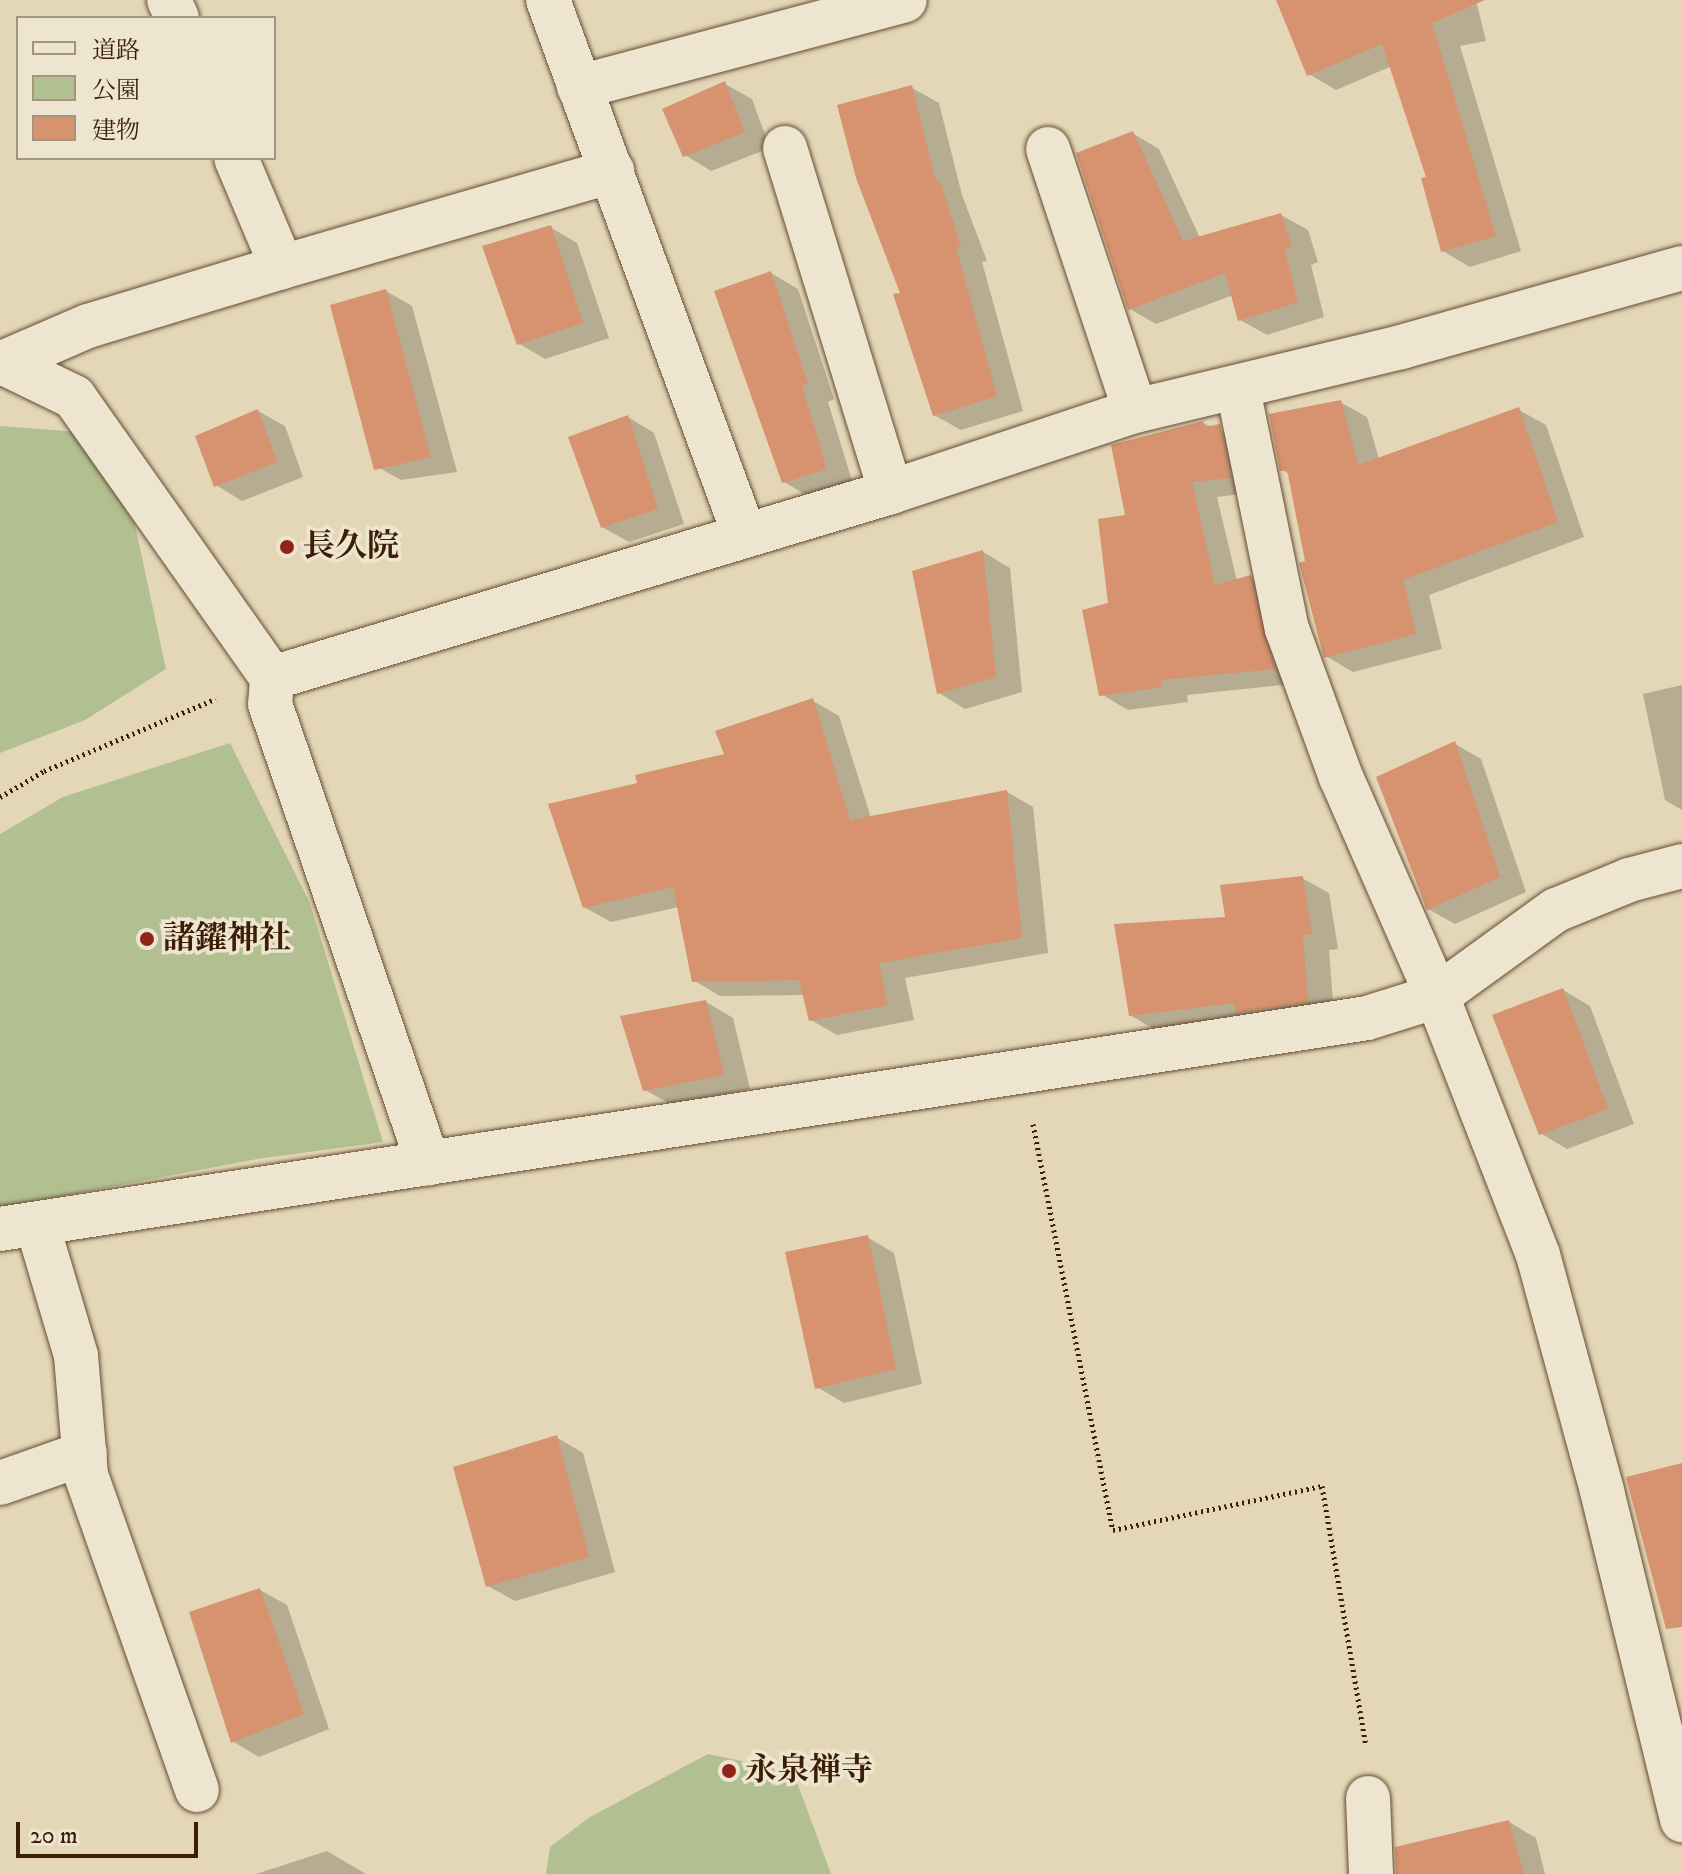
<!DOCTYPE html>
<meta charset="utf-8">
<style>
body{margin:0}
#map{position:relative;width:1682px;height:1874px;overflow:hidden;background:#e3d7b7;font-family:"IM FELL DW Pica","Noto Serif JP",serif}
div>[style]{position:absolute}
.green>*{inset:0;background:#b2bf90}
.shadow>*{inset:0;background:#0003}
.building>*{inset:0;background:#d7926f}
.path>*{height:5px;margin-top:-2.5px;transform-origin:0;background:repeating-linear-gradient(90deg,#3c1e04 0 2px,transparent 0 6px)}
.roads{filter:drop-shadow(0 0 2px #664c31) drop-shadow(0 0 2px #664c31)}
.minor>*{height:44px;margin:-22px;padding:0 22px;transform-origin:22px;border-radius:22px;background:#ede5d0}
.dots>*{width:22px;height:22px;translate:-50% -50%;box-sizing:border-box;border:4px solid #ede5d0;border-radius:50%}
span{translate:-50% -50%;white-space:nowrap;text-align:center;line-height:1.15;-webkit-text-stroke:7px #ede5d0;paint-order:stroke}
.poi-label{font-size:32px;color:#3c1e04;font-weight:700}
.left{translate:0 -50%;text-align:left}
.legend{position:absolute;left:16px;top:16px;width:260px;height:144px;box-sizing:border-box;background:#ede5d0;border:2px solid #a6957e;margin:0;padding:10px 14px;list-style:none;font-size:24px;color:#3c1e04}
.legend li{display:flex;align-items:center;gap:16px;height:40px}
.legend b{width:40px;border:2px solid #a6957e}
.scale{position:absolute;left:16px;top:1822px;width:182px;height:36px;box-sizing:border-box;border:4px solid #3c1e04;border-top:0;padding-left:10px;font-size:24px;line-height:28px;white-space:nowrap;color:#3c1e04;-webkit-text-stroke:6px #ede5d0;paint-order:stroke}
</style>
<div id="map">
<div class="green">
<div style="clip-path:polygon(0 426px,78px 432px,135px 525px,166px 669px,85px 720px,0 753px)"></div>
<div style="clip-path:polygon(230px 743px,310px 903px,383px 1142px,257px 1159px,0 1208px,0 834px,63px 797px)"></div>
<div style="clip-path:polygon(708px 1754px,793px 1772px,831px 1874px,546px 1874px,550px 1847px,590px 1817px)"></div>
</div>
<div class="shadow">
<div style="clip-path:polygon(1296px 0,1476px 0,1486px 41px,1460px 46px,1521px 251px,1470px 267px,1443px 251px,1428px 178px,1392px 66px,1336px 90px,1309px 74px)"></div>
<div style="clip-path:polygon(725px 84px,752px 99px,770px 148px,711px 171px,685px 155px)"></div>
<div style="clip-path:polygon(912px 88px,939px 103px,962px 195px,987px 261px,982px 262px,1023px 411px,961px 430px,934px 415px,902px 294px)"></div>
<div style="clip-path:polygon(1132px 133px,1159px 149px,1200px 238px,1281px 215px,1308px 230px,1318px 262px,1311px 265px,1324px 317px,1267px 335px,1240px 320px,1233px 295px,1156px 324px,1130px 309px)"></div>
<div style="clip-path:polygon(550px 227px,577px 243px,609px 338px,545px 359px,518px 343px)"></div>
<div style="clip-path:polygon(771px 273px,798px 289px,834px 399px,828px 402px,853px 484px,811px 498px,784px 482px)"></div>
<div style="clip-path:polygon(386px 291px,412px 306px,457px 472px,401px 480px,374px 465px)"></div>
<div style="clip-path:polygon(1340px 402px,1367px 417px,1379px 459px,1519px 410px,1546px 425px,1584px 537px,1429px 595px,1442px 649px,1353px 672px,1326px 656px,1290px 474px,1282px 470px)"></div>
<div style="clip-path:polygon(258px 411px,285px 426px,303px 477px,242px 501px,216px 485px)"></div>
<div style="clip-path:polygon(628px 417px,654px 433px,684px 524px,629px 542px,602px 527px)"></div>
<div style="clip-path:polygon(1203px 423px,1246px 442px,1256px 492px,1217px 497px,1237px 581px,1250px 577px,1277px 593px,1301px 683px,1187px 695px,1188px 702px,1128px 710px,1101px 694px,1110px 605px,1127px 517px)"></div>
<div style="clip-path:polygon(983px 552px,1010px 568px,1022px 692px,965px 709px,939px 693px)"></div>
<div style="clip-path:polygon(1682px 685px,1682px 810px,1665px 800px,1643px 694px)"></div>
<div style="clip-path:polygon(813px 701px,839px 716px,871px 818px,1007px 792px,1033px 807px,1048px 953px,905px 978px,914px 1020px,837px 1035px,811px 1020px,805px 995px,720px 996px,693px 980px,679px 907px,611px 922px,584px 907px,639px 784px,726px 756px)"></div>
<div style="clip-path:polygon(1455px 744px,1481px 759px,1526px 892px,1455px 924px,1428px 909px)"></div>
<div style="clip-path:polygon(1302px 878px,1329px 893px,1338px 949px,1329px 950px,1334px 1016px,1157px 1031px,1130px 1015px,1227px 919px)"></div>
<div style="clip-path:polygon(1563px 990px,1590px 1006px,1634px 1124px,1567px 1149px,1540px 1133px)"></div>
<div style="clip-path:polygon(706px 1002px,733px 1018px,750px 1089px,672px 1105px,645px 1090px)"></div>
<div style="clip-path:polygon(867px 1237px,894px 1253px,922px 1384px,844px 1403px,817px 1387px)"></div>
<div style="clip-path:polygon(556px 1437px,583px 1453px,615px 1572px,515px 1601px,488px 1586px)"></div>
<div style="clip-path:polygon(260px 1590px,287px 1605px,329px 1729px,259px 1757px,232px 1741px)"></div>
<div style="clip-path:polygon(1509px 1822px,1536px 1838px,1545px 1874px,1434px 1874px)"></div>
<div style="clip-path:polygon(327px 1851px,366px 1874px,256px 1874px)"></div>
</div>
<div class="building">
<div style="clip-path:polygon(1276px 0,1485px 0,1432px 23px,1496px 236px,1441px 252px,1421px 178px,1426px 177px,1382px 44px,1307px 76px)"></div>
<div style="clip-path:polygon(725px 81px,745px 132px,683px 157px,662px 109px)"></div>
<div style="clip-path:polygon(912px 85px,936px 182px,940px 181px,961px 246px,956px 247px,997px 396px,933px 416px,893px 294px,900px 293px,856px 178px,837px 105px)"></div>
<div style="clip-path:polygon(1133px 131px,1183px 241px,1281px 213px,1292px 247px,1285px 250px,1298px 302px,1238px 321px,1225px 273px,1128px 310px,1076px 153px)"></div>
<div style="clip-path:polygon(551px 225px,583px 323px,517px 345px,482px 246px)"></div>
<div style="clip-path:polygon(771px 271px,808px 384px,802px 386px,827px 469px,782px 483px,714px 291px)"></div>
<div style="clip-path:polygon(386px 289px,431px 457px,374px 470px,330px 305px)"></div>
<div style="clip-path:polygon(1341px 400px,1358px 465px,1519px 407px,1558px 522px,1403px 580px,1416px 634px,1324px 658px,1299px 563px,1305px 561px,1287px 470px,1280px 471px,1269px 414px)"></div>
<div style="clip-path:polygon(258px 409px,277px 462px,214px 487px,195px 436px)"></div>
<div style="clip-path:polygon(628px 415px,658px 509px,601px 528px,568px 437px)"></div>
<div style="clip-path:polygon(1203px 421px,1204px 427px,1220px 424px,1231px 478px,1192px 482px,1215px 585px,1251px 575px,1275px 669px,1161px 680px,1162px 687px,1099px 696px,1082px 610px,1108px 603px,1098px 519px,1125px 515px,1111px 445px)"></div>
<div style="clip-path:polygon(983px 550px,996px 677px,937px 694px,912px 571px)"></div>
<div style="clip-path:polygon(813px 698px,850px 820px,1007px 790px,1022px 938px,879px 963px,888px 1005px,809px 1021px,799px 980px,692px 982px,673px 887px,583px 908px,548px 804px,637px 783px,635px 775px,724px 754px,715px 731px)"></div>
<div style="clip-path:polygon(1455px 741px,1500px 877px,1427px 910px,1376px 777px)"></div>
<div style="clip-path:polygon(1303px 876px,1312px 934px,1303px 935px,1308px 1002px,1235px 1013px,1234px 1003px,1129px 1016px,1114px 924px,1225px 917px,1220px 885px)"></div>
<div style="clip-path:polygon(1563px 988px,1608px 1109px,1539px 1135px,1492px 1015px)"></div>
<div style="clip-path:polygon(706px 1000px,724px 1075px,643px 1091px,620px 1016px)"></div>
<div style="clip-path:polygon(868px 1235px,896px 1369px,815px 1389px,785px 1252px)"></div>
<div style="clip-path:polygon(557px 1435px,589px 1557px,486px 1587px,453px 1467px)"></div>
<div style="clip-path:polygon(1682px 1463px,1682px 1627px,1666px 1629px,1626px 1477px)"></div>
<div style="clip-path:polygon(260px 1588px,304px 1714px,231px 1743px,189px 1612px)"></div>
<div style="clip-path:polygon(1509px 1820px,1524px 1874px,1396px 1874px,1395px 1847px)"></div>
</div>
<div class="path">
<div style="left:0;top:797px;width:51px;rotate:-30.6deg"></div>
<div style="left:44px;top:771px;width:186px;rotate:-22.8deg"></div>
<div style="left:1033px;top:1124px;width:414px;rotate:78.9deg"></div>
<div style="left:1113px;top:1530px;width:214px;rotate:-11.9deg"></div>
<div style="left:1322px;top:1486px;width:263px;rotate:80.4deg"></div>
</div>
<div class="roads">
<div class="minor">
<div style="left:169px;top:0;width:20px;rotate:66deg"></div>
<div style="left:548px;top:0;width:569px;rotate:69.84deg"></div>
<div style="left:579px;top:87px;width:337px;rotate:-14.9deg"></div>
<div style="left:785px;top:148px;width:360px;rotate:72.9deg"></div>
<div style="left:1048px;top:149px;width:276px;rotate:71.6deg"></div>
<div style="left:282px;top:267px;width:344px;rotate:-16.2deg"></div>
<div style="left:4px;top:363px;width:78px;rotate:25.9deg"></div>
<div style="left:74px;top:397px;width:344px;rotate:54.8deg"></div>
<div style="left:272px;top:678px;width:26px;rotate:94deg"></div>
<div style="left:270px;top:704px;width:486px;rotate:71deg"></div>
<div style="left:0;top:364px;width:96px;rotate:-23.4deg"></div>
<div style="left:88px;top:326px;width:203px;rotate:-16.9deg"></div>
<div style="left:282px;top:267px;width:118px;rotate:-112.9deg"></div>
<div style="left:1238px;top:389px;width:245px;rotate:78.5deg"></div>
<div style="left:1287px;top:629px;width:158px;rotate:70deg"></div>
<div style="left:1341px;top:777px;width:239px;rotate:66.3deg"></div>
<div style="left:1437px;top:996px;width:278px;rotate:68.7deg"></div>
<div style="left:1538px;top:1255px;width:245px;rotate:74.8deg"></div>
<div style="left:1602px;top:1491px;width:339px;rotate:76.3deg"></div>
<div style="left:272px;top:678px;width:646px;rotate:-16.72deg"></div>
<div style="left:891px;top:492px;width:257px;rotate:-18.4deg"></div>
<div style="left:1135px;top:411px;width:274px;rotate:-13.5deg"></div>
<div style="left:1401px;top:347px;width:292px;rotate:-15.7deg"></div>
<div style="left:37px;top:1224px;width:138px;rotate:73.5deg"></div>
<div style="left:76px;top:1356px;width:119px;rotate:85.2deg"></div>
<div style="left:86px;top:1475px;width:334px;rotate:70.6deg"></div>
<div style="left:0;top:1229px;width:1383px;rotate:-8.77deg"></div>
<div style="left:1367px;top:1018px;width:73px;rotate:-17.4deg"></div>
<div style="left:1437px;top:996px;width:147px;rotate:-35.9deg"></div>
<div style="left:1556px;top:910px;width:79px;rotate:-22.3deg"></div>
<div style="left:1629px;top:880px;width:55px;rotate:-14.8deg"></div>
<div style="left:0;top:1483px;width:90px;rotate:-19.4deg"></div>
<div style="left:1368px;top:1798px;width:76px;rotate:87.7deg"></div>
</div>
</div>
<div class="dots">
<div style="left:287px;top:547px;background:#8f2418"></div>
<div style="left:147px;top:939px;background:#8f2418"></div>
<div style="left:729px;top:1771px;background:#8f2418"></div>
</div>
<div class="poi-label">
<span class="left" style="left:303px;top:547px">長久院</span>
<span class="left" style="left:163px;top:939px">諸鑃神社</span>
<span class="left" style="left:745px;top:1771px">永泉禅寺</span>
</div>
<ul class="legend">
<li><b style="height:10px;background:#ede5d0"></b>道路</li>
<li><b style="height:22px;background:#b2bf90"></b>公園</li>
<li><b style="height:22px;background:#d7926f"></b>建物</li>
</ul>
<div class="scale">20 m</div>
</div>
